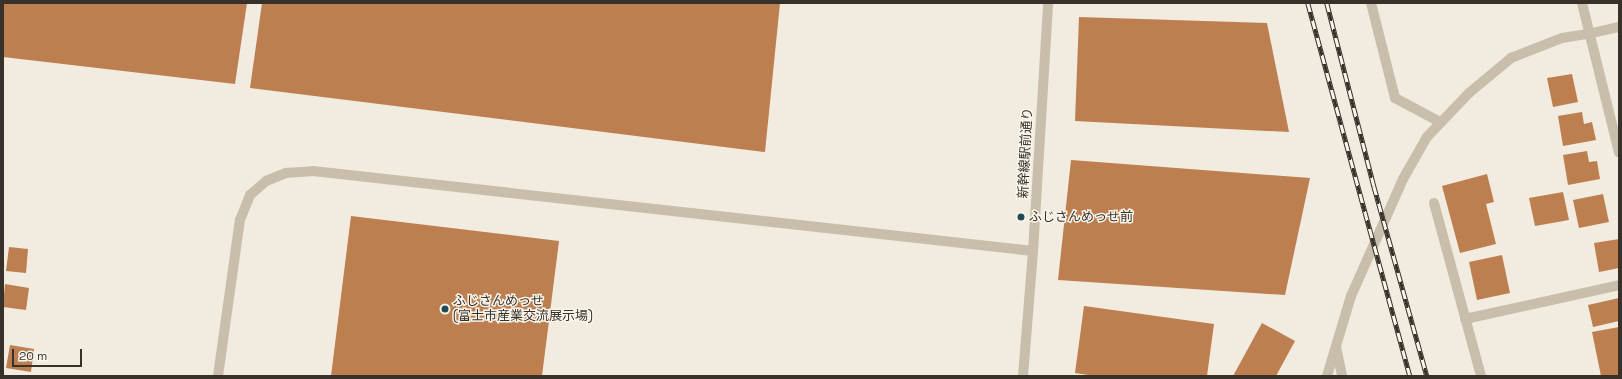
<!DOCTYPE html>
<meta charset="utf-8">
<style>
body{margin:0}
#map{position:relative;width:1622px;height:379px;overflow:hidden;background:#f1ecdf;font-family:"Space Grotesk","Noto Sans JP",sans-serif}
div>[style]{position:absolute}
.building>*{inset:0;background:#be7f50}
.minor>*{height:10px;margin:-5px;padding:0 5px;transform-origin:5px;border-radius:5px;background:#c9beab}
.rail>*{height:4.5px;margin-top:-2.25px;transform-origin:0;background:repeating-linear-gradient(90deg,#f9f5eb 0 9px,#37312a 0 18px);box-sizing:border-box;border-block:1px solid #37312a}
.dots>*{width:11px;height:11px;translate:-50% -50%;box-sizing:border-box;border:2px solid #f9f5eb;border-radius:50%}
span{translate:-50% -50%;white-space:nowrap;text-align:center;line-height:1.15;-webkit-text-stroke:3px #f9f5eb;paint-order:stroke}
.street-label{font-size:13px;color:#37312a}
.poi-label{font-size:13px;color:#37312a}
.left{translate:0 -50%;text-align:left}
.frame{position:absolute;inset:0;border:4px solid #37312a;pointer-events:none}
.scale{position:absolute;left:12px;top:349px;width:70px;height:18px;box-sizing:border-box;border:2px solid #37312a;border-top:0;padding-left:5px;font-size:12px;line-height:14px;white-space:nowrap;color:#37312a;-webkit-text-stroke:3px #f9f5eb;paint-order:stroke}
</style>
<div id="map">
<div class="building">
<div style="clip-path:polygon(3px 3px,247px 3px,235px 84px,3px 57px)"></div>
<div style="clip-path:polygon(262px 3px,780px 3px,765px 152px,250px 88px)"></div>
<div style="clip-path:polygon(1079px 17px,1267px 23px,1289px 132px,1075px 121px)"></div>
<div style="clip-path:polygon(1572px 74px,1578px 102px,1553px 107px,1547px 78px)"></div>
<div style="clip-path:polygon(1582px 112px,1584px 124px,1592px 122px,1596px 140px,1563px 146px,1558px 116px)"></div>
<div style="clip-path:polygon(1587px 151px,1589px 162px,1597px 161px,1600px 179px,1568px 185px,1563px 155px)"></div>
<div style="clip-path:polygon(1071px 160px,1310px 178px,1285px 295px,1058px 280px)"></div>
<div style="clip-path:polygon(1487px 174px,1494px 202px,1486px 204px,1496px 244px,1460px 253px,1442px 186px)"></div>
<div style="clip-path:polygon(1563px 192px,1569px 220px,1535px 226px,1529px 198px)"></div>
<div style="clip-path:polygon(1603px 194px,1609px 222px,1579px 228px,1573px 200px)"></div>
<div style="clip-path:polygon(351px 216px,559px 241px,542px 376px,331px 376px)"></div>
<div style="clip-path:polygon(1619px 239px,1619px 268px,1599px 272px,1594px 243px)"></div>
<div style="clip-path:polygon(9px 247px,28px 249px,26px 273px,6px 271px)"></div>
<div style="clip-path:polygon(1502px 255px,1510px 293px,1477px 300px,1469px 262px)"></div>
<div style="clip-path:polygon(5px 284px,29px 288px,26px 310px,3px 307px)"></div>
<div style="clip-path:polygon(1619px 298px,1619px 321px,1593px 327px,1588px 305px)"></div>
<div style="clip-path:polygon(1084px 306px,1214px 324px,1207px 376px,1095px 376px,1075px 373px)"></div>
<div style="clip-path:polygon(1262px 323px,1295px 341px,1276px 376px,1233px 376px)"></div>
<div style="clip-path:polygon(1619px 327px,1619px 376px,1601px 376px,1592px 332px)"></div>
<div style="clip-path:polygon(10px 345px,34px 349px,31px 372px,6px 368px)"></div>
</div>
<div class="minor">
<div style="left:1371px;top:3px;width:98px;rotate:75.8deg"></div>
<div style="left:1395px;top:98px;width:51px;rotate:28.1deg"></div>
<div style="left:1582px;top:3px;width:154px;rotate:76.1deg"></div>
<div style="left:1434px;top:203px;width:179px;rotate:74.8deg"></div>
<div style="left:1465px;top:319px;width:158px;rotate:-12.4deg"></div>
<div style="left:1336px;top:347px;width:30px;rotate:78deg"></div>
<div style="left:218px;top:376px;width:158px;rotate:-82deg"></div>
<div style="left:240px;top:220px;width:27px;rotate:-68deg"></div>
<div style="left:250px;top:195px;width:21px;rotate:-41deg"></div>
<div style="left:266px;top:181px;width:22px;rotate:-22deg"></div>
<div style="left:286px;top:173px;width:27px;rotate:-4deg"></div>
<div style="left:313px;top:171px;width:724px;rotate:6.34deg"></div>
<div style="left:1023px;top:376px;width:125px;rotate:-85.4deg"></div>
<div style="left:1033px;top:251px;width:248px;rotate:-86.5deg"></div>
<div style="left:1327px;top:376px;width:84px;rotate:-73.3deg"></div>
<div style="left:1351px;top:296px;width:128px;rotate:-66deg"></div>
<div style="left:1403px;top:179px;width:48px;rotate:-60.3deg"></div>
<div style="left:1427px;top:137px;width:61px;rotate:-46.3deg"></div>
<div style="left:1469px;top:93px;width:55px;rotate:-39.8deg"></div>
<div style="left:1511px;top:58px;width:55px;rotate:-21.4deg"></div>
<div style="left:1562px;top:38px;width:26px;rotate:-9deg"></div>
<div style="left:1588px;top:34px;width:32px;rotate:-13deg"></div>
</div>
<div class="rail">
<div style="left:1308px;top:3px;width:387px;rotate:74.7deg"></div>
<div style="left:1327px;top:3px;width:189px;rotate:75.6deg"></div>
<div style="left:1374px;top:186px;width:197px;rotate:74.4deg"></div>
</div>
<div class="dots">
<div style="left:1021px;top:217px;background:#224956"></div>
<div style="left:445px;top:309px;background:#224956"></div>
</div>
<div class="street-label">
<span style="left:1026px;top:153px;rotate:-87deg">新幹線駅前通り</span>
</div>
<div class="poi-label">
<span class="left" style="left:1029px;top:217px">ふじさんめっせ前</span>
<span class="left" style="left:453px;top:309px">ふじさんめっせ<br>(富士市産業交流展示場)</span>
</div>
<div class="frame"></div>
<div class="scale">20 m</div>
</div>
